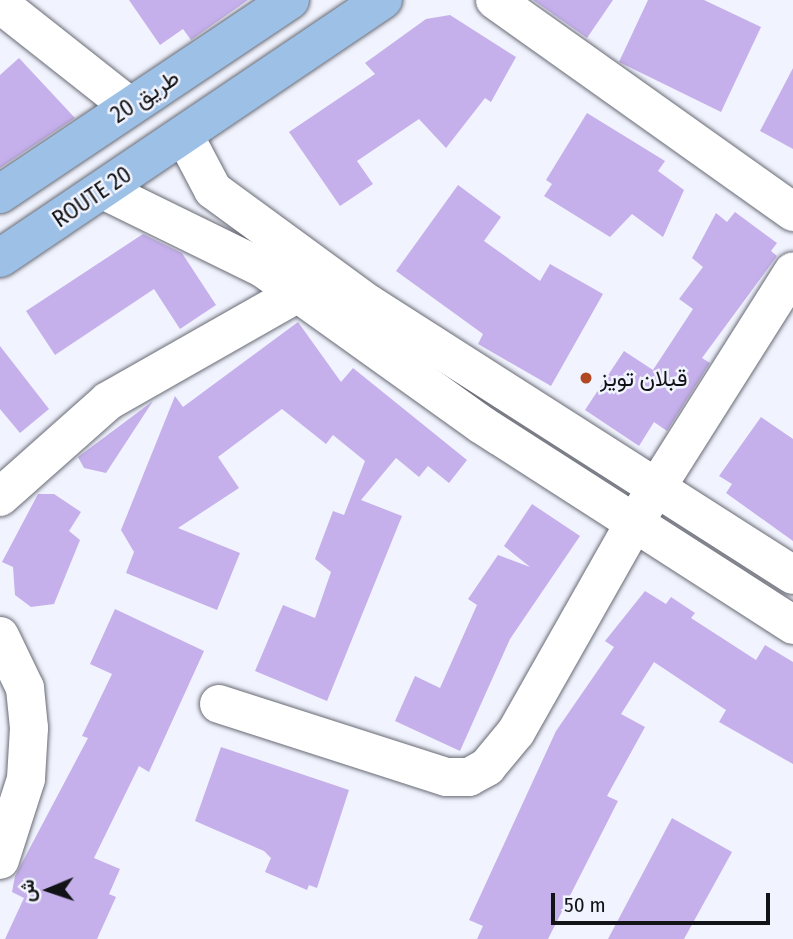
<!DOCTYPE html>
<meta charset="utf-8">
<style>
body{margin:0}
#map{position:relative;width:793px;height:939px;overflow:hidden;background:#f1f4fe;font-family:"Fira Sans Condensed",Vazirmatn,sans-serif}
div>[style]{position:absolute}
.building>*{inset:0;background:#c5b0eb}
.roads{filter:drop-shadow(0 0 2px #686a74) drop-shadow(0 0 2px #686a74)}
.minor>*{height:38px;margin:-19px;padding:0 19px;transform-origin:19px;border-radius:19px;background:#fff}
.major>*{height:38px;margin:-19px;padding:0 19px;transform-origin:19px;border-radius:19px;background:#9dc0e6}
.dots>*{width:19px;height:19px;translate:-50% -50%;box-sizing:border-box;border:4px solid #f1f4fe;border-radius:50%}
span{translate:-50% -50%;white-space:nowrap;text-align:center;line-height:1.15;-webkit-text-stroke:5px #f1f4fe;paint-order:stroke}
.street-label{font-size:23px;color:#121316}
.poi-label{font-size:23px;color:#121316}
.left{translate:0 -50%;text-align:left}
.north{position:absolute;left:14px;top:855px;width:70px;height:70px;-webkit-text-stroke:5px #f1f4fe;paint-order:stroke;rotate:268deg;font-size:19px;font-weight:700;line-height:28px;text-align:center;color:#121316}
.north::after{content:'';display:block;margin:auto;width:24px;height:32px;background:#121316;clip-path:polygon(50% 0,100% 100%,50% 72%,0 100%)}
.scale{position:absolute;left:551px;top:893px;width:219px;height:32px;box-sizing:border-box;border:4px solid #121316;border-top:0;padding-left:9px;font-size:21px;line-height:24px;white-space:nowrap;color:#121316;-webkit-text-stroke:5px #f1f4fe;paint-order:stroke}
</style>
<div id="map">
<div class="building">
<div style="clip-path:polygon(129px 0,248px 0,191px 40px,183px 29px,160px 45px)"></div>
<div style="clip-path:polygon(533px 0,613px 0,587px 38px)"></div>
<div style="clip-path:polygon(648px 0,704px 0,761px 27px,721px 112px,619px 62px)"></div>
<div style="clip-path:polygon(450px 15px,516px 57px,491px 102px,485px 98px,446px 148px,419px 119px,357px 161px,373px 184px,340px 206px,289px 132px,375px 74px,365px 63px,426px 19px)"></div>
<div style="clip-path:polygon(19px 58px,75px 118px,0 168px,0 75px)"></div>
<div style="clip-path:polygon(793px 68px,793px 149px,760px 131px)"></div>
<div style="clip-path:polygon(587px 113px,665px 161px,658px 171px,684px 190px,663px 237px,632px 214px,610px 237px,544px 196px,552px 184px,546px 180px)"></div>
<div style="clip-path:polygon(458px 185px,501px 217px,484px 241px,540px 281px,550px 264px,603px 294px,551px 386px,478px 344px,483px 334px,396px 271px)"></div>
<div style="clip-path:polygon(735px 212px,777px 243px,771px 251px,777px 256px,702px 358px,710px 363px,667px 431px,654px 422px,639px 446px,585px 410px,624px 351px,653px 370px,693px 309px,679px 299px,703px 267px,692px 258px,716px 213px,727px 222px)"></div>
<div style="clip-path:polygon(143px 234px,182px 253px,216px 305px,180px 329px,154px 289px,55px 355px,26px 311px)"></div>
<div style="clip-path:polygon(298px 322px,341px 382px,353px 368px,467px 460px,449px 483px,428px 466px,419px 477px,396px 458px,361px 500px,402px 516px,327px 701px,255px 671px,283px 605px,315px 618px,331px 572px,315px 559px,333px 511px,344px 515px,365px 461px,333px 435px,326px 444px,282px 409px,218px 457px,239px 488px,178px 528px,240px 553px,217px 610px,126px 573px,134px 552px,121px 530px,175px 396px,183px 407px)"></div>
<div style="clip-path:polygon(0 346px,49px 409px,20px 433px,0 409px)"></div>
<div style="clip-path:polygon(153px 401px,106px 473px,84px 468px,78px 457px)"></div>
<div style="clip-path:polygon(761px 417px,793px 439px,793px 541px,726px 493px,732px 484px,719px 476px)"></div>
<div style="clip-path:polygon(38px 494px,54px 494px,81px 512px,69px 531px,80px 540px,54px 604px,31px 607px,15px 595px,13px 567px,2px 562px)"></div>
<div style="clip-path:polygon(532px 504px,580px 536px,510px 639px,460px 751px,395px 721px,415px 676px,440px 688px,477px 605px,468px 599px,498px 555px,530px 567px,504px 546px)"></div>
<div style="clip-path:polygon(645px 591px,666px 604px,671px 597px,695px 613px,691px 618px,756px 660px,765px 645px,793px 662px,793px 764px,719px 722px,726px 710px,654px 662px,621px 714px,645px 727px,607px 796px,618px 801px,548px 939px,477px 939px,483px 926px,469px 920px,556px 731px,614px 647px,605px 641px)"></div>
<div style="clip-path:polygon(115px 609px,204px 651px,149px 772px,139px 766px,94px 858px,120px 869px,109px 894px,116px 897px,97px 939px,5px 939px,24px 898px,12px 892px,15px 876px,88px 738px,82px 736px,112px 674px,90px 664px)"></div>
<div style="clip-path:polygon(221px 747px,349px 790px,317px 888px,309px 885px,307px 890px,265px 872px,271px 858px,264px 851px,195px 821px)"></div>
<div style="clip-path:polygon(672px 818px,732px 852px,684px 939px,608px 939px)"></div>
</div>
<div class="roads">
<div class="minor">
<div style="left:495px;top:0;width:366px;rotate:35.4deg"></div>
<div style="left:0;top:4px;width:164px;rotate:38.3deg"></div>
<div style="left:184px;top:135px;width:62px;rotate:62.2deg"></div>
<div style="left:213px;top:190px;width:193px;rotate:36.2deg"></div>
<div style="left:369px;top:304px;width:503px;rotate:32.58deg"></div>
<div style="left:103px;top:190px;width:179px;rotate:26.1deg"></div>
<div style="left:264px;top:269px;width:268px;rotate:35.6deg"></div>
<div style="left:482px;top:425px;width:370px;rotate:32.7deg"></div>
<div style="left:0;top:497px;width:144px;rotate:-41.6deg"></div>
<div style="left:108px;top:401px;width:221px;rotate:-29.6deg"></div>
<div style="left:0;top:636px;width:58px;rotate:64.3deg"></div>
<div style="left:25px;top:688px;width:40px;rotate:84.3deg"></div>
<div style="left:29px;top:728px;width:51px;rotate:93.4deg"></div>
<div style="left:26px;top:779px;width:85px;rotate:107.8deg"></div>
<div style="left:219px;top:704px;width:239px;rotate:17.8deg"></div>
<div style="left:447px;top:777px;width:22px"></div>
<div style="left:469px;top:777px;width:21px;rotate:-29deg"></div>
<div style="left:487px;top:767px;width:45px;rotate:-50.4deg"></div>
<div style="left:516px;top:732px;width:244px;rotate:-60.5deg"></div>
<div style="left:636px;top:520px;width:294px;rotate:-57.7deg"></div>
</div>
<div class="major">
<div style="left:0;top:194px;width:349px;rotate:-33.8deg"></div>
<div style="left:0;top:258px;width:462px;rotate:-34deg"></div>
</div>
</div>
<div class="dots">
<div style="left:586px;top:378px;background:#b04824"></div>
</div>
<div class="street-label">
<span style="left:145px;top:96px;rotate:-34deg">طريق 20</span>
<span style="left:92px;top:197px;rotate:-34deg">ROUTE 20</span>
</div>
<div class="poi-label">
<span class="left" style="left:600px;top:378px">قبلان تويز</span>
</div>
<div class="north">ش</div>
<div class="scale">50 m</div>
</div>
